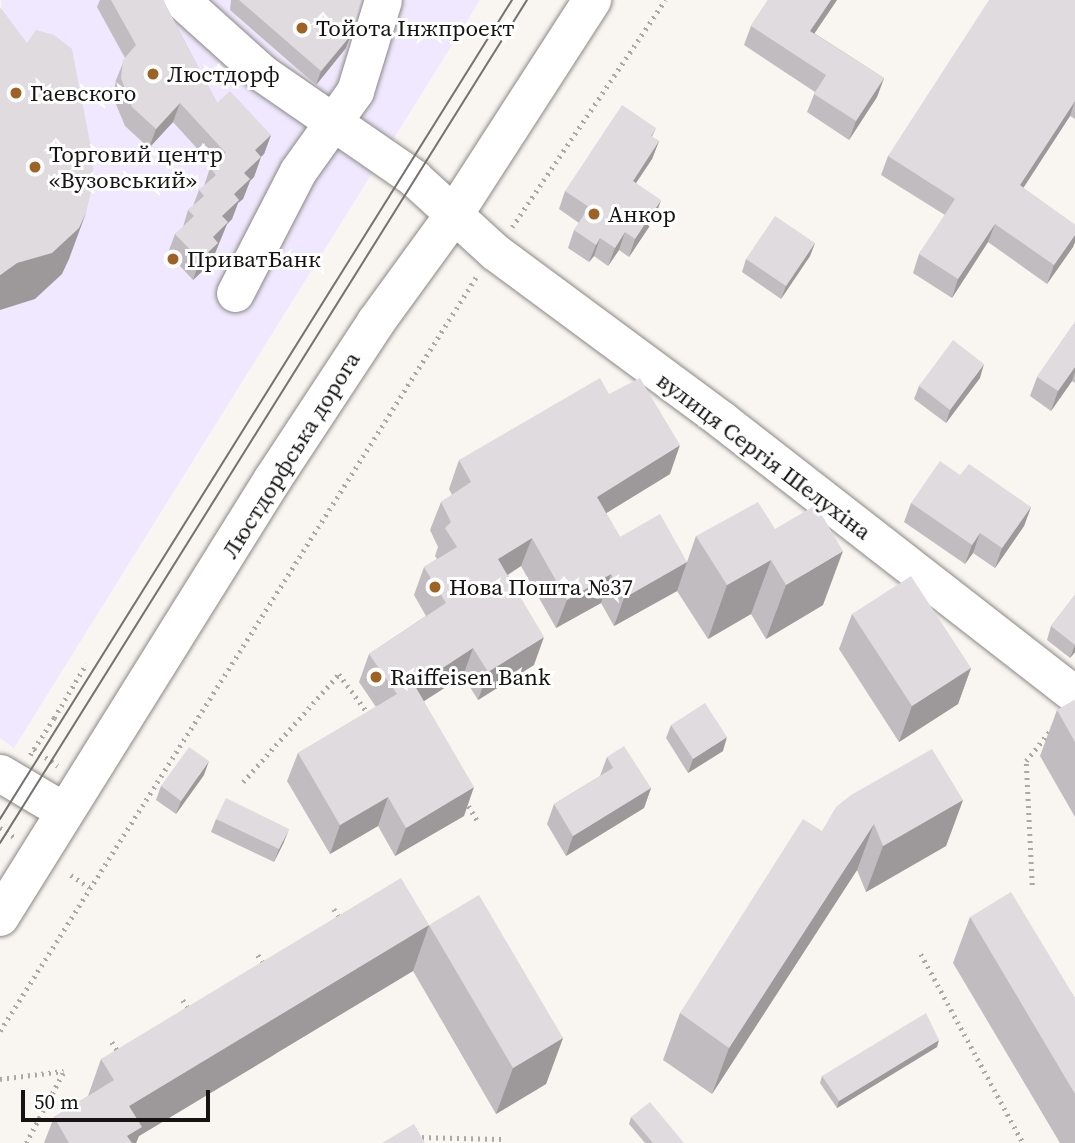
<!DOCTYPE html>
<meta charset="utf-8">
<style>
body{margin:0}
#map{position:relative;width:1075px;height:1143px;overflow:hidden;background:#f9f5f1;font-family:"Source Serif 4",serif}
div>[style]{position:absolute}
.commercial>*{inset:0;background:#efe8fe}
.path>*{height:4.5px;margin-top:-2.25px;transform-origin:0;background:repeating-linear-gradient(90deg,#aba8a5 0 2px,transparent 0 7px)}
.roads{filter:drop-shadow(0 0 2px #8b8885) drop-shadow(0 0 2px #8b8885)}
.minor>*{height:37px;margin:-18.5px;padding:0 18.5px;transform-origin:18.5px;border-radius:18.5px;background:#fff}
.major>*{height:38px;margin:-19px;padding:0 19px;transform-origin:19px;border-radius:19px;background:#fff}
.tram>*{height:2px;margin:-1px;padding:0 1px;transform-origin:1px;border-radius:1px;background:#74716f}
.wall>*{inset:0;background:#c1bcbf}
.shaded-wall>*{inset:0;background:#9d999b}
.building>*{inset:0;background:#e0dbde}
.dots>*{width:19px;height:19px;translate:-50% -50%;box-sizing:border-box;border:4px solid #fff;border-radius:50%}
span{translate:-50% -50%;white-space:nowrap;text-align:center;line-height:1.15;-webkit-text-stroke:6px #fff;paint-order:stroke}
.poi-label{font-size:23px;color:#151412}
.left{translate:0 -50%;text-align:left}
.street-label{font-size:23px;color:#151412}
.scale{position:absolute;left:21px;top:1090px;width:189px;height:32px;box-sizing:border-box;border:4px solid #151412;border-top:0;padding-left:9px;font-size:21px;line-height:24px;white-space:nowrap;color:#151412;-webkit-text-stroke:5px #fff;paint-order:stroke}
</style>
<div id="map">
<div class="commercial">
<div style="clip-path:polygon(1px 0,480px 0,14px 748px,0 738px,0 134px,10px 89px)"></div>
</div>
<div class="path">
<div style="left:512px;top:227px;width:274px;rotate:-56deg"></div>
<div style="left:54px;top:718px;width:63px;rotate:-59.3deg"></div>
<div style="left:34px;top:749px;width:29px;rotate:35deg"></div>
<div style="left:30px;top:755px;width:44px;rotate:-57deg"></div>
<div style="left:243px;top:782px;width:144px;rotate:-48.4deg"></div>
<div style="left:339px;top:674px;width:52px;rotate:53.6deg"></div>
<div style="left:465px;top:800px;width:23px;rotate:59deg"></div>
<div style="left:0;top:828px;width:17px;rotate:33deg"></div>
<div style="left:71px;top:875px;width:22px;rotate:34deg"></div>
<div style="left:1032px;top:885px;width:124px;rotate:-92.8deg"></div>
<div style="left:1026px;top:761px;width:43px;rotate:-51.5deg"></div>
<div style="left:334px;top:909px;width:13px;rotate:58deg"></div>
<div style="left:921px;top:954px;width:215px;rotate:61.6deg"></div>
<div style="left:258px;top:955px;width:13px;rotate:58deg"></div>
<div style="left:183px;top:1000px;width:13px;rotate:58deg"></div>
<div style="left:0;top:1031px;width:895px;rotate:-57.73deg"></div>
<div style="left:112px;top:1042px;width:13px;rotate:58deg"></div>
<div style="left:0;top:1079px;width:64px;rotate:-7.2deg"></div>
<div style="left:415px;top:1137px;width:86px;rotate:1.3deg"></div>
<div style="left:26px;top:1143px;width:81px;rotate:-62.2deg"></div>
</div>
<div class="roads">
<div class="minor">
<div style="left:181px;top:0;width:109px;rotate:42deg"></div>
<div style="left:262px;top:73px;width:185px;rotate:34.6deg"></div>
<div style="left:414px;top:178px;width:110px;rotate:42.4deg"></div>
<div style="left:495px;top:252px;width:282px;rotate:36.5deg"></div>
<div style="left:722px;top:420px;width:447px;rotate:37.9deg"></div>
<div style="left:235px;top:293px;width:137px;rotate:-62.7deg"></div>
<div style="left:298px;top:171px;width:98px;rotate:-54.5deg"></div>
<div style="left:355px;top:91px;width:95px;rotate:-72.9deg"></div>
<div style="left:0;top:773px;width:74px;rotate:30.7deg"></div>
</div>
<div class="major">
<div style="left:0;top:917px;width:516px;rotate:-58.07deg"></div>
<div style="left:273px;top:479px;width:188px;rotate:-56.7deg"></div>
<div style="left:376px;top:322px;width:131px;rotate:-54deg"></div>
<div style="left:453px;top:216px;width:257px;rotate:-57.2deg"></div>
</div>
</div>
<div class="tram">
<div style="left:0;top:819px;width:966px;rotate:-57.99deg"></div>
<div style="left:0;top:843px;width:994px;rotate:-57.99deg"></div>
</div>
<div class="wall">
<div style="clip-path:polygon(100px 0,163px 0,217px 103px,271px 135px,264px 154px,261px 157px,254px 177px,250px 181px,243px 199px,238px 203px,232px 219px,227px 224px,211px 263px,193px 280px,168px 253px,175px 234px,183px 227px,188px 210px,193px 206px,199px 190px,204px 186px,210px 168px,213px 166px,173px 122px,149px 148px,125px 126px,113px 97px,116px 80px,125px 58px,97px 7px)"></div>
<div style="clip-path:polygon(231px 0,361px 0,346px 48px,316px 85px,230px 10px)"></div>
<div style="clip-path:polygon(768px 0,837px 0,814px 33px,884px 78px,877px 97px,849px 140px,807px 112px,815px 92px,744px 45px,751px 26px)"></div>
<div style="clip-path:polygon(1075px 0,1075px 119px,1070px 116px,1023px 188px,1075px 225px,1075px 242px,1073px 247px,1047px 284px,988px 242px,952px 298px,913px 273px,919px 254px,945px 215px,881px 175px,888px 156px)"></div>
<div style="clip-path:polygon(656px 128px,652px 137px,659px 141px,652px 159px,636px 183px,655px 218px,629px 257px,619px 250px,608px 266px,594px 256px,589px 262px,568px 248px,574px 230px,579px 223px,559px 209px,565px 191px)"></div>
<div style="clip-path:polygon(815px 243px,810px 256px,781px 299px,742px 272px,746px 259px)"></div>
<div style="clip-path:polygon(1075px 322px,1075px 383px,1072px 381px,1051px 411px,1030px 396px,1037px 377px)"></div>
<div style="clip-path:polygon(980px 378px,946px 423px,914px 399px,919px 386px)"></div>
<div style="clip-path:polygon(609px 394px,670px 474px,606px 513px,620px 537px,687px 562px,696px 536px,775px 529px,823px 605px,766px 639px,751px 614px,708px 639px,677px 591px,614px 626px,601px 603px,556px 628px,521px 566px,508px 575px,534px 665px,478px 700px,463px 676px,424px 701px,464px 816px,395px 856px,378px 826px,330px 854px,287px 781px,298px 753px,376px 707px,359px 682px,369px 654px,426px 616px,414px 595px,424px 567px,437px 559px,435px 556px,438px 547px,430px 530px,441px 502px,452px 495px,449px 489px,459px 460px)"></div>
<div style="clip-path:polygon(960px 475px,1031px 507px,1024px 526px,995px 568px,973px 553px,965px 564px,904px 522px,911px 503px)"></div>
<div style="clip-path:polygon(1075px 595px,1075px 652px,1070px 658px,1047px 640px,1051px 626px)"></div>
<div style="clip-path:polygon(852px 614px,971px 668px,958px 704px,899px 742px,839px 649px)"></div>
<div style="clip-path:polygon(1075px 700px,1075px 817px,1040px 756px,1057px 710px)"></div>
<div style="clip-path:polygon(671px 725px,723px 751px,688px 773px,666px 738px)"></div>
<div style="clip-path:polygon(607px 757px,651px 788px,644px 808px,566px 856px,547px 824px,554px 804px,600px 776px)"></div>
<div style="clip-path:polygon(204px 775px,176px 814px,156px 800px,161px 786px)"></div>
<div style="clip-path:polygon(963px 800px,946px 846px,866px 892px,857px 870px,712px 1094px,663px 1060px,680px 1013px,822px 831px)"></div>
<div style="clip-path:polygon(216px 819px,284px 842px,274px 862px,211px 832px)"></div>
<div style="clip-path:polygon(970px 917px,1075px 998px,1075px 1143px,1060px 1143px,953px 963px)"></div>
<div style="clip-path:polygon(429px 925px,563px 1038px,546px 1084px,496px 1114px,413px 971px,139px 1136px,136px 1143px,44px 1143px,54px 1117px,88px 1096px,101px 1059px)"></div>
<div style="clip-path:polygon(937px 1047px,837px 1108px,820px 1083px,822px 1076px)"></div>
<div style="clip-path:polygon(631px 1117px,684px 1143px,645px 1143px,629px 1124px)"></div>
</div>
<div class="shaded-wall">
<div style="clip-path:polygon(831px 0,837px 0,804px 49px,810px 31px)"></div>
<div style="clip-path:polygon(351px 35px,346px 48px,316px 85px,321px 71px)"></div>
<div style="clip-path:polygon(884px 78px,877px 97px,849px 140px,856px 121px)"></div>
<div style="clip-path:polygon(1075px 101px,1070px 116px,1013px 204px,1020px 185px)"></div>
<div style="clip-path:polygon(180px 103px,173px 122px,149px 148px,156px 129px)"></div>
<div style="clip-path:polygon(271px 135px,264px 154px,248px 169px,261px 157px,254px 177px,250px 181px,243px 199px,238px 203px,232px 219px,227px 224px,211px 263px,193px 280px,200px 260px,255px 150px)"></div>
<div style="clip-path:polygon(659px 141px,652px 159px,626px 198px,633px 181px)"></div>
<div style="clip-path:polygon(661px 200px,655px 218px,629px 257px,635px 239px)"></div>
<div style="clip-path:polygon(86px 213px,69px 259px,62px 274px,35px 299px,0 310px,0 275px)"></div>
<div style="clip-path:polygon(995px 224px,988px 242px,952px 298px,958px 279px)"></div>
<div style="clip-path:polygon(625px 232px,619px 250px,608px 266px,615px 248px)"></div>
<div style="clip-path:polygon(1075px 235px,1075px 242px,1073px 247px,1047px 284px,1054px 265px)"></div>
<div style="clip-path:polygon(600px 238px,594px 256px,589px 262px,596px 245px)"></div>
<div style="clip-path:polygon(815px 243px,810px 256px,781px 299px,786px 286px)"></div>
<div style="clip-path:polygon(984px 364px,980px 378px,946px 423px,950px 410px)"></div>
<div style="clip-path:polygon(1075px 367px,1075px 372px,1072px 381px,1051px 411px,1058px 391px)"></div>
<div style="clip-path:polygon(680px 445px,670px 474px,587px 525px,597px 497px)"></div>
<div style="clip-path:polygon(1031px 507px,1024px 526px,995px 568px,1002px 548px)"></div>
<div style="clip-path:polygon(980px 533px,973px 553px,965px 564px,972px 545px)"></div>
<div style="clip-path:polygon(532px 538px,521px 566px,488px 587px,498px 559px)"></div>
<div style="clip-path:polygon(843px 551px,823px 605px,766px 639px,786px 585px)"></div>
<div style="clip-path:polygon(771px 560px,751px 614px,708px 639px,727px 585px)"></div>
<div style="clip-path:polygon(687px 562px,677px 591px,614px 626px,624px 598px)"></div>
<div style="clip-path:polygon(611px 574px,601px 603px,556px 628px,567px 600px)"></div>
<div style="clip-path:polygon(544px 637px,534px 665px,478px 700px,488px 672px)"></div>
<div style="clip-path:polygon(1075px 645px,1075px 652px,1070px 658px)"></div>
<div style="clip-path:polygon(473px 648px,463px 676px,404px 714px,415px 686px)"></div>
<div style="clip-path:polygon(971px 668px,958px 704px,899px 742px,912px 706px)"></div>
<div style="clip-path:polygon(727px 737px,723px 751px,688px 773px,693px 759px)"></div>
<div style="clip-path:polygon(209px 761px,204px 775px,176px 814px,181px 801px)"></div>
<div style="clip-path:polygon(474px 787px,464px 816px,395px 856px,406px 828px)"></div>
<div style="clip-path:polygon(651px 788px,644px 808px,566px 856px,573px 836px)"></div>
<div style="clip-path:polygon(388px 797px,378px 826px,330px 854px,340px 825px)"></div>
<div style="clip-path:polygon(963px 800px,946px 846px,866px 892px,883px 846px)"></div>
<div style="clip-path:polygon(874px 824px,857px 870px,712px 1094px,729px 1048px)"></div>
<div style="clip-path:polygon(289px 829px,284px 842px,274px 862px,279px 849px)"></div>
<div style="clip-path:polygon(429px 925px,413px 971px,139px 1136px,136px 1143px,116px 1143px,129px 1106px)"></div>
<div style="clip-path:polygon(563px 1038px,546px 1084px,496px 1114px,513px 1068px)"></div>
<div style="clip-path:polygon(939px 1040px,937px 1047px,837px 1108px,839px 1101px)"></div>
</div>
<div class="building">
<div style="clip-path:polygon(111px 0,163px 0,217px 103px,230px 91px,271px 135px,255px 150px,261px 157px,244px 173px,250px 179px,234px 194px,239px 200px,222px 216px,228px 222px,213px 237px,218px 243px,200px 260px,175px 234px,194px 216px,188px 210px,204px 196px,199px 190px,216px 175px,210px 168px,226px 153px,180px 103px,156px 129px,132px 107px,121px 78px,123px 60px,136px 45px)"></div>
<div style="clip-path:polygon(239px 0,361px 0,351px 35px,321px 71px)"></div>
<div style="clip-path:polygon(768px 0,831px 0,810px 31px,884px 78px,856px 121px,814px 94px,826px 75px,751px 26px)"></div>
<div style="clip-path:polygon(989px 0,1075px 0,1075px 101px,1020px 185px,1075px 225px,1075px 235px,1054px 265px,995px 224px,958px 279px,919px 254px,955px 199px,888px 156px)"></div>
<div style="clip-path:polygon(0 7px,27px 43px,36px 30px,54px 35px,72px 49px,92px 153px,94px 179px,86px 213px,79px 228px,52px 253px,17px 263px,0 275px)"></div>
<div style="clip-path:polygon(622px 105px,656px 128px,651px 136px,659px 141px,633px 181px,661px 200px,635px 239px,625px 232px,615px 248px,600px 238px,596px 245px,574px 230px,589px 207px,565px 191px)"></div>
<div style="clip-path:polygon(775px 216px,815px 243px,786px 286px,746px 259px)"></div>
<div style="clip-path:polygon(1075px 322px,1075px 367px,1058px 391px,1037px 377px)"></div>
<div style="clip-path:polygon(953px 340px,984px 364px,950px 410px,919px 386px)"></div>
<div style="clip-path:polygon(600px 378px,609px 394px,640px 378px,680px 445px,597px 497px,620px 537px,660px 514px,687px 562px,624px 598px,611px 574px,567px 600px,532px 538px,498px 559px,544px 637px,488px 672px,473px 648px,415px 686px,474px 787px,406px 828px,388px 797px,340px 825px,298px 753px,397px 694px,369px 654px,446px 603px,424px 567px,457px 547px,445px 528px,451px 522px,441px 502px,471px 482px,459px 460px)"></div>
<div style="clip-path:polygon(940px 461px,960px 475px,969px 464px,1031px 507px,1002px 548px,980px 533px,972px 545px,911px 503px)"></div>
<div style="clip-path:polygon(758px 502px,775px 529px,816px 505px,843px 551px,786px 585px,771px 560px,727px 585px,696px 536px)"></div>
<div style="clip-path:polygon(911px 576px,971px 668px,912px 706px,852px 614px)"></div>
<div style="clip-path:polygon(1075px 595px,1075px 645px,1051px 626px)"></div>
<div style="clip-path:polygon(1075px 700px,1075px 742px,1057px 710px)"></div>
<div style="clip-path:polygon(705px 703px,727px 737px,693px 759px,671px 725px)"></div>
<div style="clip-path:polygon(624px 746px,651px 788px,573px 836px,554px 804px,613px 768px,607px 757px)"></div>
<div style="clip-path:polygon(189px 747px,209px 761px,181px 801px,161px 786px)"></div>
<div style="clip-path:polygon(932px 749px,963px 800px,883px 846px,874px 824px,729px 1048px,680px 1013px,803px 819px,822px 831px,836px 807px,851px 795px)"></div>
<div style="clip-path:polygon(226px 798px,289px 829px,279px 849px,216px 819px)"></div>
<div style="clip-path:polygon(401px 878px,429px 925px,129px 1106px,142px 1127px,127px 1136px,132px 1143px,69px 1143px,54px 1117px,114px 1080px,101px 1059px)"></div>
<div style="clip-path:polygon(1011px 892px,1075px 998px,1075px 1094px,970px 917px)"></div>
<div style="clip-path:polygon(479px 895px,563px 1038px,513px 1068px,429px 925px)"></div>
<div style="clip-path:polygon(926px 1013px,939px 1040px,839px 1101px,822px 1076px)"></div>
<div style="clip-path:polygon(650px 1102px,684px 1143px,653px 1143px,631px 1117px)"></div>
<div style="clip-path:polygon(414px 1124px,425px 1143px,382px 1143px)"></div>
</div>
<div class="dots">
<div style="left:302px;top:28px;background:#9e6225"></div>
<div style="left:153px;top:74px;background:#9e6225"></div>
<div style="left:16px;top:93px;background:#9e6225"></div>
<div style="left:35px;top:167px;background:#9e6225"></div>
<div style="left:594px;top:214px;background:#9e6225"></div>
<div style="left:173px;top:259px;background:#9e6225"></div>
<div style="left:435px;top:587px;background:#9e6225"></div>
<div style="left:376px;top:677px;background:#9e6225"></div>
</div>
<div class="poi-label">
<span class="left" style="left:316px;top:28px">Тойота Інжпроект</span>
<span class="left" style="left:167px;top:74px">Люстдорф</span>
<span class="left" style="left:30px;top:93px">Гаевского</span>
<span class="left" style="left:49px;top:167px">Торговий центр<br>«Вузовський»</span>
<span class="left" style="left:608px;top:214px">Анкор</span>
<span class="left" style="left:187px;top:259px">ПриватБанк</span>
<span class="left" style="left:449px;top:587px">Нова Пошта №37</span>
<span class="left" style="left:390px;top:677px">Raiffeisen Bank</span>
</div>
<div class="street-label">
<span style="left:291px;top:455px;rotate:-58deg">Люстдорфська дорога</span>
<span style="left:764px;top:456px;rotate:37deg">вулиця Сергія Шелухіна</span>
</div>
<div class="scale">50 m</div>
</div>
